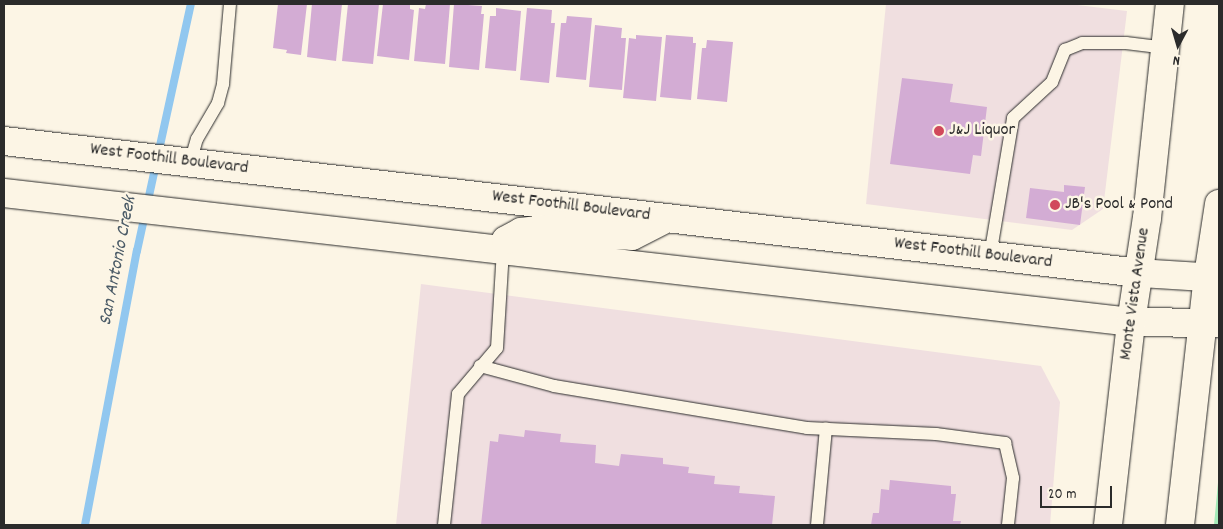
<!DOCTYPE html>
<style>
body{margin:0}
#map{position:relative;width:1223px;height:529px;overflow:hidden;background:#fcf5e5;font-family:Dekko,sans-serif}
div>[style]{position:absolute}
.built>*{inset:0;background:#f0dfe0}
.green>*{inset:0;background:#a4ebb8}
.stream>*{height:8px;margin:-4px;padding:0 4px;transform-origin:4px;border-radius:4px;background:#91c7ef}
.building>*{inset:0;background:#d3acd4}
.roads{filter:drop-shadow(0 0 1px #2b2b2b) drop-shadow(0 0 1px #2b2b2b)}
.lane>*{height:12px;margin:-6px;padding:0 6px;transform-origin:6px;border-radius:6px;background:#fcf5e5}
.primary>*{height:28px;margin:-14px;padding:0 14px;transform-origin:14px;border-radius:14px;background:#fcf5e5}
.dots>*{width:14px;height:14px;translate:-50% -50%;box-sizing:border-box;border:2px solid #fcf5e5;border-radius:50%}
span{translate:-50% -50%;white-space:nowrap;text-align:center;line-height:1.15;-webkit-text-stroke:5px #fcf5e5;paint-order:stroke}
.poi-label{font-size:18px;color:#2b2b2b}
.left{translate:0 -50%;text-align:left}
.street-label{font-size:18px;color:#2b2b2b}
.water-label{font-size:19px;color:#4a5a66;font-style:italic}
.frame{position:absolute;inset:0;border:5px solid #2b2b2b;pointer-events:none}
.north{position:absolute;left:1153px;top:20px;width:50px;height:50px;-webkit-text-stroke:4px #fcf5e5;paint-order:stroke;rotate:186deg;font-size:14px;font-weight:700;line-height:20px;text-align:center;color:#2b2b2b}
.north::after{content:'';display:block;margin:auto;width:18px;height:22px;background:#2b2b2b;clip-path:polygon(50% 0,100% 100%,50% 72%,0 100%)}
.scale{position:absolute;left:1040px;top:486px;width:72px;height:22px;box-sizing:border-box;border:2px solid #2b2b2b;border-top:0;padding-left:6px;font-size:15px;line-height:18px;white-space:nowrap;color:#2b2b2b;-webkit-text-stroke:4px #fcf5e5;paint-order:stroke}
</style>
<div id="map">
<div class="built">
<div style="clip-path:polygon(886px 4px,1069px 4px,1127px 11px,1103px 209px,1072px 230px,866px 204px)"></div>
<div style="clip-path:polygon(421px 284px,1041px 366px,1060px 402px,1050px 525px,396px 525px)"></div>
</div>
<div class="green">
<div style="clip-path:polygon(1219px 472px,1219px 525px,1214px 525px)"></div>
</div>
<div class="stream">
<div style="left:85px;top:525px;width:279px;rotate:-79.3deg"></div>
<div style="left:137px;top:251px;width:253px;rotate:-77.7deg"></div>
</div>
<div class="building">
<div style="clip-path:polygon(278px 4px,307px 4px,301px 55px,286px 53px,287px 50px,273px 48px)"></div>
<div style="clip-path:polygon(312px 4px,342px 4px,336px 61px,307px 57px)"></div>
<div style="clip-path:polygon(348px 4px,379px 4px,373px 64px,342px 61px)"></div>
<div style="clip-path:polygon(383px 4px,410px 4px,410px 9px,414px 10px,409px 60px,377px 56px)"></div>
<div style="clip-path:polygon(426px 4px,450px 4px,445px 64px,414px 61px,419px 8px,425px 9px)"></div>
<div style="clip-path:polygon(454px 4px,482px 6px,481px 14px,484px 14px,479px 70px,449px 67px)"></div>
<div style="clip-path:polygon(496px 8px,521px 11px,516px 71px,485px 68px,490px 16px,496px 16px)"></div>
<div style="clip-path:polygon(527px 8px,552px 10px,551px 23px,555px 23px,549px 83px,520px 80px)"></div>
<div style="clip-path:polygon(567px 16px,592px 18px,586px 80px,556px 77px,561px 23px,566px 23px)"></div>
<div style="clip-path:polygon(595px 25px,622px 28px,621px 38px,626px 38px,622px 90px,589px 87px)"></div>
<div style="clip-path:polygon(636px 35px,662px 37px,656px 101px,623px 98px,629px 38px,636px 39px)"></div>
<div style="clip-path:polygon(666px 35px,693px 37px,693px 43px,696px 43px,691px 100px,660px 97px)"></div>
<div style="clip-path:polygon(707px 40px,733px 42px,727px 102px,697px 99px,702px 48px,706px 48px)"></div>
<div style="clip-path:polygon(902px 78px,953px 84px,950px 102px,987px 107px,981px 156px,973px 155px,970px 174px,890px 164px)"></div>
<div style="clip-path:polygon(1064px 185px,1085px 187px,1080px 225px,1026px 218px,1030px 188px,1064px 192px)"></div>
<div style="clip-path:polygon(525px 430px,561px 434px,560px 442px,596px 445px,595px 463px,619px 466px,621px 454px,663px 458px,663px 464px,689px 467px,688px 473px,715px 476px,714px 484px,740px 486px,739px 493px,775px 496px,772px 525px,481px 525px,490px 441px,498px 442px,499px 434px,524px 437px)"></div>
<div style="clip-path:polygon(890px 480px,951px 486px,951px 494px,956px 494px,953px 521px,961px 521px,960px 525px,871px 525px,873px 513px,879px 513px,881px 489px,889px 490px)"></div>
</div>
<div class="roads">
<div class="lane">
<div style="left:190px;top:163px;width:25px;rotate:-74deg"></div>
<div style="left:197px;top:139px;width:42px;rotate:-59.7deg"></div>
<div style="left:218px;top:103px;width:20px;rotate:-75deg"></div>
<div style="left:223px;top:84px;width:80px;rotate:-85deg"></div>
<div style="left:990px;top:256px;width:140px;rotate:-80.5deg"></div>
<div style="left:1013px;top:118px;width:53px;rotate:-42.7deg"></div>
<div style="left:1052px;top:82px;width:35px;rotate:-68deg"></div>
<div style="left:1065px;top:50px;width:18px;rotate:-22deg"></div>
<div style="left:1082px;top:43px;width:44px"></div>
<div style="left:1126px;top:43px;width:39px;rotate:7deg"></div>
<div style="left:480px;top:366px;width:77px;rotate:15.1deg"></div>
<div style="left:554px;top:386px;width:256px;rotate:9.4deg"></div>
<div style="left:807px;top:428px;width:129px;rotate:2.7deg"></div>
<div style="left:936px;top:434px;width:70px;rotate:7.4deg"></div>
<div style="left:1005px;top:443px;width:36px;rotate:77deg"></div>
<div style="left:1013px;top:478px;width:47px;rotate:96.1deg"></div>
<div style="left:444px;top:525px;width:132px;rotate:-83.9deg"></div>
<div style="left:458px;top:394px;width:60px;rotate:-49.7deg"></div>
<div style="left:497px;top:348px;width:98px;rotate:-86.5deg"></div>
<div style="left:817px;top:525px;width:97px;rotate:-84.7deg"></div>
</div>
<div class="primary">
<div style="left:4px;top:141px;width:1143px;rotate:6.63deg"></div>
<div style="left:1139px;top:273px;width:80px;rotate:3.6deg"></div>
<div style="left:4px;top:193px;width:1134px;rotate:6.53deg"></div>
<div style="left:1131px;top:322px;width:88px;rotate:0.7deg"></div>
<div style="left:503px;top:250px;width:10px;rotate:-73deg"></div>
<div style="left:506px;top:240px;width:17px;rotate:-28deg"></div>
<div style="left:521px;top:232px;width:24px;rotate:-7deg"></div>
<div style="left:545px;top:229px;width:48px;rotate:7.1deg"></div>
<div style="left:593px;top:235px;width:39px;rotate:1deg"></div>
<div style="left:632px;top:236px;width:39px;rotate:-27deg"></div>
<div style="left:1108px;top:525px;width:204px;rotate:-83.5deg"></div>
<div style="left:1131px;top:322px;width:105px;rotate:-81.3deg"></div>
<div style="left:1147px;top:218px;width:215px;rotate:-83.9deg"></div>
<div style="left:1180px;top:525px;width:251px;rotate:-83.6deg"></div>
<div style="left:1208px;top:276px;width:73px;rotate:-81.3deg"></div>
</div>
</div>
<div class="dots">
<div style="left:939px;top:131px;background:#d1495b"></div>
<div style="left:1055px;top:205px;background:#d1495b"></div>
</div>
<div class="poi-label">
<span class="left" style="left:949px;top:131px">J&amp;J Liquor</span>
<span class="left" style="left:1065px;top:205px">JB's Pool &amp; Pond</span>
</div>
<div class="street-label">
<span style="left:169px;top:160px;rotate:7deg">West Foothill Boulevard</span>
<span style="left:571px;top:207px;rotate:7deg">West Foothill Boulevard</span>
<span style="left:973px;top:254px;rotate:7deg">West Foothill Boulevard</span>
<span style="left:1136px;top:294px;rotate:-82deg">Monte Vista Avenue</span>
</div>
<div class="water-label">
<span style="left:119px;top:261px;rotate:-79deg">San Antonio Creek</span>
</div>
<div class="frame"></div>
<div class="north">N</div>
<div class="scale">20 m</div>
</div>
